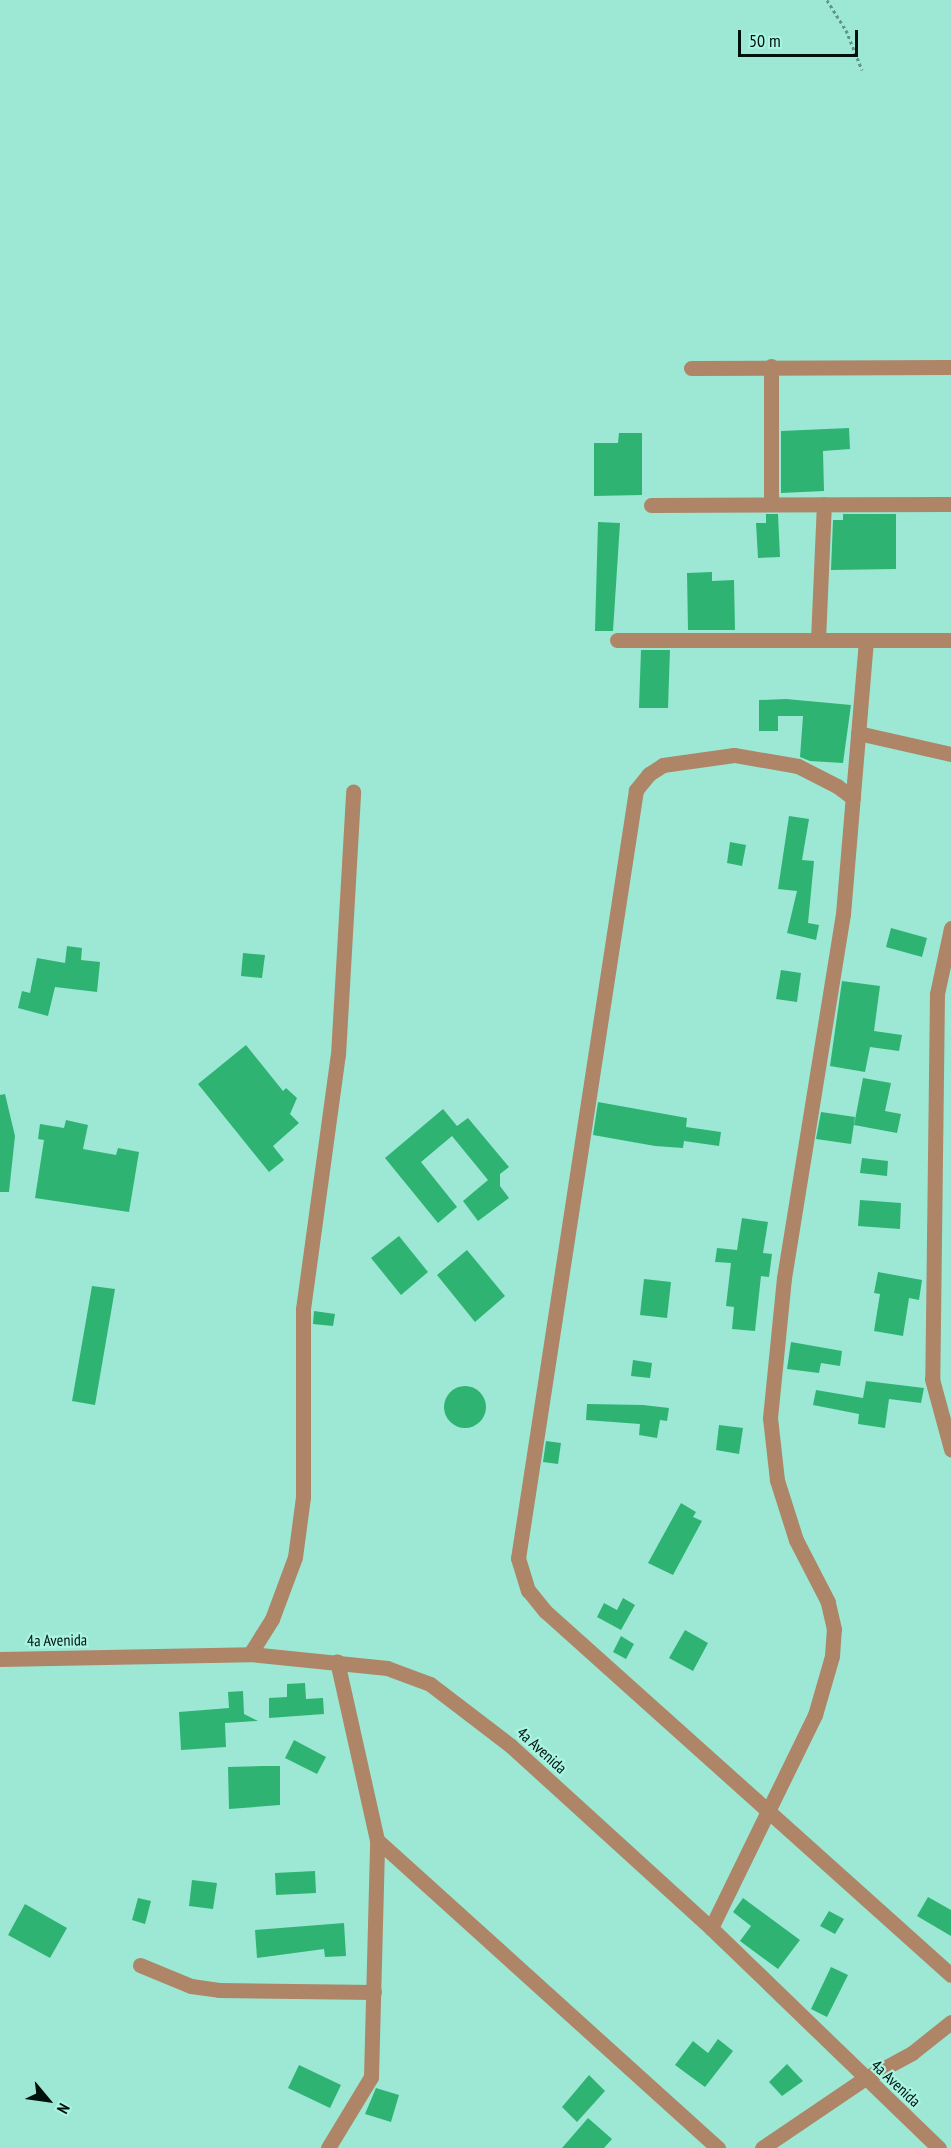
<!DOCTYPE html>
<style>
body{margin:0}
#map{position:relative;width:951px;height:2148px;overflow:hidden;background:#9ce8d5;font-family:"PT Sans Narrow",sans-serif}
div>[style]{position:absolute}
.building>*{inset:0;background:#2fb373}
.round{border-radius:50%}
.path>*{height:3px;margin-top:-1.5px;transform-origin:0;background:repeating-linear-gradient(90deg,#609588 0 3px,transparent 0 6px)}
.minor>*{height:15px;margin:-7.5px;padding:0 7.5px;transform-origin:7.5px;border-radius:7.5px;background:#ae8567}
span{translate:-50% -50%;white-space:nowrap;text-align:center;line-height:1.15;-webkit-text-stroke:4.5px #a9f5e2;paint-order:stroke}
.street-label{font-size:16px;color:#00110c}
.north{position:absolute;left:18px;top:2070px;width:60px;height:60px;-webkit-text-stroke:4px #a9f5e2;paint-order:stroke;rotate:119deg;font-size:16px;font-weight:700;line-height:24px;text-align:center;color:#00110c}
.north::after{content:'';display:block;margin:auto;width:21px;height:27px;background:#00110c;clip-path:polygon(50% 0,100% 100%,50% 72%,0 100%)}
.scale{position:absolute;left:738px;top:30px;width:120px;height:27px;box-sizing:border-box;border:3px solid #00110c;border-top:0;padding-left:8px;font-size:18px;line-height:21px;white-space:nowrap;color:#00110c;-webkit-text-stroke:4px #a9f5e2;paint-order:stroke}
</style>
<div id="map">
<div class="building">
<div style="clip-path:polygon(849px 428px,850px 449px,823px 451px,824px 491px,781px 493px,781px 431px)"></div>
<div style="clip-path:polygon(619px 433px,642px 433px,642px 495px,594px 496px,594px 443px,618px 443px)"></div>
<div style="clip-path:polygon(766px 514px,778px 514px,780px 557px,758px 558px,756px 523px,766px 523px)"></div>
<div style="clip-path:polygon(843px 514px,896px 514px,896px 569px,831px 570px,833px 520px,843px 520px)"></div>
<div style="clip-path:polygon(598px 522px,620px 523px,613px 631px,595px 631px)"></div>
<div style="clip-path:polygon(712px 572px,712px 581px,734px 580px,735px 630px,688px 630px,687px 573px)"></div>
<div style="clip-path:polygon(641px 650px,670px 650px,668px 708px,639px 708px)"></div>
<div style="clip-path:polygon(786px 699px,851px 705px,843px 763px,810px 761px,800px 757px,803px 716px,778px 716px,778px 731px,759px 731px,759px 700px)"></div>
<div style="clip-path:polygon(789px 816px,809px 819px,802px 860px,814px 861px,808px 923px,819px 925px,816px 940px,787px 933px,797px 891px,778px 889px)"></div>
<div style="clip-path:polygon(730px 842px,746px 845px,742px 866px,727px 863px)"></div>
<div style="clip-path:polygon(891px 928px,927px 938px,922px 957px,886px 947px)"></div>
<div style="clip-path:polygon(67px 946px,82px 948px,81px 960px,100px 962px,97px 992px,55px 987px,48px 1016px,18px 1008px,22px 991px,30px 993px,37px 958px,65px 963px)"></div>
<div style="clip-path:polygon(243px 953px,265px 955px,262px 978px,241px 976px)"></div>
<div style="clip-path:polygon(781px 970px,801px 973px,797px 1002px,776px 999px)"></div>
<div style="clip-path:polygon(842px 981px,880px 986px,874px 1031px,902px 1035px,899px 1051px,870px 1047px,865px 1072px,830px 1066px)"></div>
<div style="clip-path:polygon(246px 1045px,283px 1091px,286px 1088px,297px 1098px,290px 1114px,299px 1123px,273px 1146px,284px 1160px,269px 1172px,198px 1084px)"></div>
<div style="clip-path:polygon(863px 1078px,891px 1083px,885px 1111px,901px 1114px,897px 1133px,854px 1125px)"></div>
<div style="clip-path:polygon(5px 1094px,15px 1136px,9px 1192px,0 1192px,0 1095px)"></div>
<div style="clip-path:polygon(598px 1102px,687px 1118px,686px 1127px,721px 1132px,719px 1146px,684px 1141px,683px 1148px,655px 1146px,593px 1135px)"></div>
<div style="clip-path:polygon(443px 1109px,457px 1126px,468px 1118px,509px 1167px,500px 1174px,500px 1186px,509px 1198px,478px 1221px,463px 1201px,488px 1180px,452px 1136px,421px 1162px,457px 1207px,438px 1223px,385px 1158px)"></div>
<div style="clip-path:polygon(821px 1112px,855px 1117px,851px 1144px,816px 1139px)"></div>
<div style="clip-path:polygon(66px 1120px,88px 1125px,83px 1149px,116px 1155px,118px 1148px,139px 1152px,129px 1212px,35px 1198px,44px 1140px,38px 1139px,40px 1124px,64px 1128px)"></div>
<div style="clip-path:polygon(862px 1158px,888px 1161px,887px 1176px,860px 1173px)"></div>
<div style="clip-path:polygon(860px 1200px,901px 1203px,900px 1229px,858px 1226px)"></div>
<div style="clip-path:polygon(742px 1218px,768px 1222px,763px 1253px,772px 1254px,769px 1277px,761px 1276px,755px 1331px,732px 1329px,734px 1307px,726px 1306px,731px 1263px,715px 1262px,717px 1248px,737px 1250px)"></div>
<div style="clip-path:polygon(399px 1236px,428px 1272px,401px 1295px,371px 1258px)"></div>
<div style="clip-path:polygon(467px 1250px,505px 1296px,475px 1322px,437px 1275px)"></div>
<div style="clip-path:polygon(878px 1272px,922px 1280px,919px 1300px,909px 1298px,903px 1336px,874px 1331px,880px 1294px,874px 1293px)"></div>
<div style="clip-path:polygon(644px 1279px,671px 1282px,667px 1318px,640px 1315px)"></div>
<div style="clip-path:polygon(92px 1286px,115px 1289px,95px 1405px,72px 1401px)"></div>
<div style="clip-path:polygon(314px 1311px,335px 1314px,333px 1326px,313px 1324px)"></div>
<div style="clip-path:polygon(791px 1342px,842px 1351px,840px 1366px,821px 1363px,819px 1373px,787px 1369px)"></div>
<div style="clip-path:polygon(633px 1360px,652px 1363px,650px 1378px,631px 1376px)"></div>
<div style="clip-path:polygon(866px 1381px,924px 1388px,921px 1403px,889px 1399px,885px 1428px,858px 1424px,859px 1414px,813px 1405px,816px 1390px,863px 1398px)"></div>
<div class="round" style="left:444px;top:1386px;width:42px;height:42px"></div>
<div style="clip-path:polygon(587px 1404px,643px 1405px,669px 1408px,667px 1421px,660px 1420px,657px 1438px,639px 1435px,640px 1424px,586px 1420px)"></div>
<div style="clip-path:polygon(719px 1425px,743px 1428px,739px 1454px,716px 1450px)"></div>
<div style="clip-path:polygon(546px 1441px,561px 1443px,558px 1464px,543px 1462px)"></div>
<div style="clip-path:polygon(681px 1503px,696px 1512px,693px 1517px,702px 1521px,673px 1575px,648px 1563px)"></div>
<div style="clip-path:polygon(623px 1598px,635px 1605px,621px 1630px,597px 1617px,604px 1603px,617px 1610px)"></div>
<div style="clip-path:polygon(685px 1630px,708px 1643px,693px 1671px,669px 1658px)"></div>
<div style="clip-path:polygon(621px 1636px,634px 1644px,626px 1659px,613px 1652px)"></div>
<div style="clip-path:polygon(305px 1683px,306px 1699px,323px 1698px,324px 1714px,269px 1718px,269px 1698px,287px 1697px,287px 1684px)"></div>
<div style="clip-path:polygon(243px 1691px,244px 1714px,258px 1721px,225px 1723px,226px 1747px,181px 1750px,179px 1712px,229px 1708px,228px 1692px)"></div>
<div style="clip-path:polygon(294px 1740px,326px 1757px,317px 1774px,285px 1758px)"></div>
<div style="clip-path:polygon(263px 1766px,280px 1766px,280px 1805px,229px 1809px,228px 1767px)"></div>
<div style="clip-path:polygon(315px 1871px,316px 1893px,276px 1895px,275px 1873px)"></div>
<div style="clip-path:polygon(192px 1880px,217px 1883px,213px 1909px,189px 1906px)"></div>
<div style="clip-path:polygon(928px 1897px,951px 1910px,951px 1936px,917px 1916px)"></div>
<div style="clip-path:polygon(138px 1898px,151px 1901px,145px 1924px,132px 1920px)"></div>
<div style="clip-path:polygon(743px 1898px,800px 1940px,778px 1969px,740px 1941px,751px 1926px,733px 1912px)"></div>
<div style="clip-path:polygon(25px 1904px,67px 1928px,50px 1958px,8px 1935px)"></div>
<div style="clip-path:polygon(829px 1911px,844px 1919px,835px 1934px,820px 1926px)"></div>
<div style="clip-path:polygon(344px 1923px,346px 1956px,325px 1957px,324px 1949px,257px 1958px,255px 1930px)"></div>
<div style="clip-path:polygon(831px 1967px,848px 1975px,827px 2017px,811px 2009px)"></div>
<div style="clip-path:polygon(718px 2039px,733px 2051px,705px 2087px,675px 2065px,693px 2041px,708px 2053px)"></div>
<div style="clip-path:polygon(787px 2064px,803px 2081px,782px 2096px,769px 2082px)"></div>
<div style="clip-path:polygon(299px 2065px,341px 2085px,330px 2108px,288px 2088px)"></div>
<div style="clip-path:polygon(589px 2075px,605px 2091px,577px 2122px,562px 2107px)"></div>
<div style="clip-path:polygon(376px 2088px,399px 2095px,391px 2122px,365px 2114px)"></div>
<div style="clip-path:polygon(588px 2118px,612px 2139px,604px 2148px,562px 2148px)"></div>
</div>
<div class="path">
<div style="left:827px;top:0;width:36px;rotate:58deg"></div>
<div style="left:846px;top:30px;width:43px;rotate:68.2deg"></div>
</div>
<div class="minor">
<div style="left:691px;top:368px;width:260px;rotate:-0.2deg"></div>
<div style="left:771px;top:504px;width:138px;rotate:-90deg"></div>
<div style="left:651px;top:505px;width:300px;rotate:-0.2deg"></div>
<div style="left:617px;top:640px;width:334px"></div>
<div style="left:818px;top:640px;width:136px;rotate:-87.5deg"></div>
<div style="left:858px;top:733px;width:95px;rotate:12.7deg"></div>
<div style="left:853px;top:798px;width:20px;rotate:-143deg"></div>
<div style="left:837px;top:786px;width:44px;rotate:-152.9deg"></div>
<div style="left:798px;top:766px;width:65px;rotate:-170.2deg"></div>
<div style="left:734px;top:755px;width:72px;rotate:172deg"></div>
<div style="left:663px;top:765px;width:17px;rotate:147deg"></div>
<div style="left:649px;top:774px;width:21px;rotate:129deg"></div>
<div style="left:636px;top:790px;width:777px;rotate:98.73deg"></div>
<div style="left:518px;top:1558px;width:34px;rotate:73deg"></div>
<div style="left:528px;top:1590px;width:27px;rotate:51deg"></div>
<div style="left:545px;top:1611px;width:545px;rotate:41.88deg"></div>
<div style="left:951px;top:928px;width:67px;rotate:102deg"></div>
<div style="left:937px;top:994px;width:385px;rotate:90.7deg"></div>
<div style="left:932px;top:1379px;width:73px;rotate:74.8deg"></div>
<div style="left:250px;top:1654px;width:41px;rotate:-57.8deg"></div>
<div style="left:272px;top:1619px;width:66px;rotate:-69.6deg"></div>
<div style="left:295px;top:1557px;width:61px;rotate:-82.4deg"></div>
<div style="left:303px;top:1497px;width:188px;rotate:-90deg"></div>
<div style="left:303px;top:1309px;width:256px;rotate:-82.2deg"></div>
<div style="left:338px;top:1055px;width:264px;rotate:-86.7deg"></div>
<div style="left:0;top:1659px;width:250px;rotate:-1.1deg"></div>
<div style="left:250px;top:1654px;width:138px;rotate:5.8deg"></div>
<div style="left:387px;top:1668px;width:46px;rotate:20.4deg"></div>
<div style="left:430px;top:1684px;width:102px;rotate:37.4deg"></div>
<div style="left:511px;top:1746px;width:270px;rotate:42.3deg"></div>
<div style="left:711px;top:1928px;width:317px;rotate:44deg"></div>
<div style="left:377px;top:1840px;width:460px;rotate:42.1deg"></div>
<div style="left:711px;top:1928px;width:237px;rotate:-64deg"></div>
<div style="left:815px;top:1715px;width:61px;rotate:-73.9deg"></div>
<div style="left:832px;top:1656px;width:27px;rotate:-86deg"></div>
<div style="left:834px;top:1629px;width:28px;rotate:-103deg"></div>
<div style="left:828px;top:1602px;width:70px;rotate:-117.3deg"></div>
<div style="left:796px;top:1540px;width:63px;rotate:-107.6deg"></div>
<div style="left:777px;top:1480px;width:62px;rotate:-96.4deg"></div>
<div style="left:770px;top:1418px;width:141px;rotate:-84.3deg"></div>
<div style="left:784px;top:1278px;width:369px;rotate:-80.8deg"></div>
<div style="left:843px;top:914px;width:275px;rotate:-85.2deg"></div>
<div style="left:140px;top:1965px;width:55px;rotate:22.4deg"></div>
<div style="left:191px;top:1986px;width:28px;rotate:8deg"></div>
<div style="left:219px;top:1990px;width:155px;rotate:0.7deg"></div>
<div style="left:328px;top:2148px;width:83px;rotate:-58.8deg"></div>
<div style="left:371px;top:2077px;width:237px;rotate:-88.5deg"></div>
<div style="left:377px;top:1840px;width:183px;rotate:-102.6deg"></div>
<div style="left:762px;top:2148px;width:123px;rotate:-34.1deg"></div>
<div style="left:864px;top:2079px;width:55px;rotate:-28.4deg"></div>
<div style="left:912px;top:2053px;width:50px;rotate:-38.5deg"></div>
</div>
<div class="street-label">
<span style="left:57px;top:1640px;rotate:-1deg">4a Avenida</span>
<span style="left:542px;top:1750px;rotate:42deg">4a Avenida</span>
<span style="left:896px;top:2083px;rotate:43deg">4a Avenida</span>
</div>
<div class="north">N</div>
<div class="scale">50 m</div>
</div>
